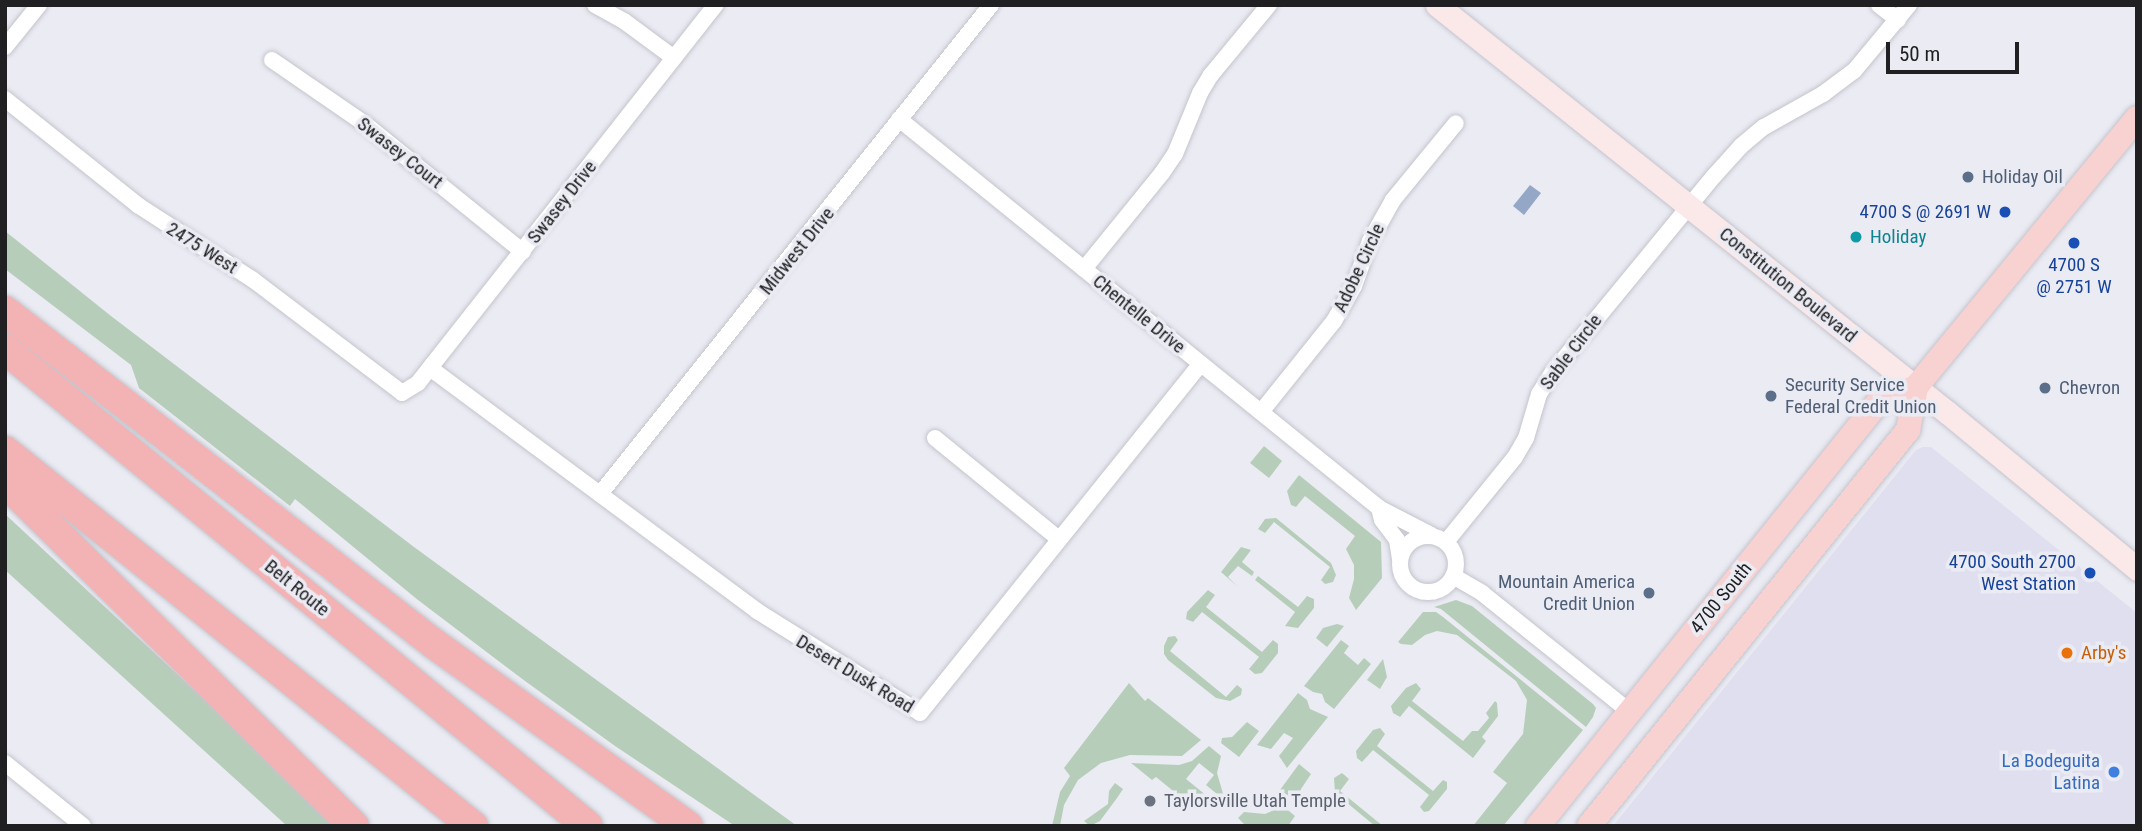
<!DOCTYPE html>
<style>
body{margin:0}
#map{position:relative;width:2142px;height:831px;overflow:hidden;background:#ebebf4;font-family:"Roboto Condensed",sans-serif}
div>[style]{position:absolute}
.built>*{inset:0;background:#dfdfef}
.green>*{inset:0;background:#b6ceb9}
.water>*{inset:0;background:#95a7c6}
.roads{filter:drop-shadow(0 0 2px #c4c4cd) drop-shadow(0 0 2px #c4c4cd)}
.street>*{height:16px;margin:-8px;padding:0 8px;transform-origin:8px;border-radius:8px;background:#fff}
.street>.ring{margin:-8px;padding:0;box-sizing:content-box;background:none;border:16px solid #fff;border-radius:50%}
.secondary>*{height:23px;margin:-11.5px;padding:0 11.5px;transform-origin:11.5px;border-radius:11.5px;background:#fbe8e8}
.primary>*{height:24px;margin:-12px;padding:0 12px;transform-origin:12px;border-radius:12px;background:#f8d1d1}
.highway>*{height:30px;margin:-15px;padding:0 15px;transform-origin:15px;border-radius:15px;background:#f3b2b3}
.dots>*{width:19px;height:19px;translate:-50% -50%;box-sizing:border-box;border:4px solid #ebebf4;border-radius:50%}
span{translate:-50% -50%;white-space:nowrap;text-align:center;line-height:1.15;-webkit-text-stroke:7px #ebebf4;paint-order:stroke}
.street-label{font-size:19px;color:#202023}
.service-label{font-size:19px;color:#4e5e75}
.left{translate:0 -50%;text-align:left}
.right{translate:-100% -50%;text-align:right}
.transit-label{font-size:19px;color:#164399}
.culture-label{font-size:19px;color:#0d838f}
.food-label{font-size:19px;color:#c56008}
.shop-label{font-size:19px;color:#366cbe}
.worship-label{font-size:19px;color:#5b616d}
.frame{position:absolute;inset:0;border:7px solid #202023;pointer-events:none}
.scale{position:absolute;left:1886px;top:42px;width:133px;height:32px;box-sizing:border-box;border:4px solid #202023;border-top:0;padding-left:9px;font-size:21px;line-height:24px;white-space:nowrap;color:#202023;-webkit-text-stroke:5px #ebebf4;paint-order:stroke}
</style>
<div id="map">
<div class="built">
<div style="clip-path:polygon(1923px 447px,1931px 447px,2137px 613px,2137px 826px,1613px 826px,1916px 450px)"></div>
</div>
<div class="green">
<div style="clip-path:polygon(5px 231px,111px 316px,414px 547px,797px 826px,735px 826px,615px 746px,525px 681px,418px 600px,295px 499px,290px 506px,139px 388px,131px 365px,5px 269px)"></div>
<div style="clip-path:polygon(1264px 446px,1282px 461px,1269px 478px,1250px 463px)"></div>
<div style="clip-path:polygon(1299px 475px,1381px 542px,1382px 578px,1356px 610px,1349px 598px,1354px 579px,1354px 565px,1346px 549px,1355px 536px,1305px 496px,1296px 507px,1291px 505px,1287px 491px)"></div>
<div style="clip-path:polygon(5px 514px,328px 814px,338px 826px,287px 826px,5px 570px)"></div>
<div style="clip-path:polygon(1276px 518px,1331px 563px,1336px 575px,1333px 582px,1325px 584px,1321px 580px,1330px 567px,1274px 522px,1265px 533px,1258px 529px,1265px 519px)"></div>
<div style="clip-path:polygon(1241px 547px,1251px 550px,1242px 562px,1254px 572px,1252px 576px,1238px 566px,1228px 577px,1238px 587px,1221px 572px)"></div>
<div style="clip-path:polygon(1258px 576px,1298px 607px,1307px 596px,1314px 599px,1314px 608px,1298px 628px,1285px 626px,1295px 612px,1255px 580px)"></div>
<div style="clip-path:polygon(1208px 590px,1215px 595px,1206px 607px,1262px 652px,1273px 640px,1278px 644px,1278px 653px,1262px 673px,1255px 674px,1249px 669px,1259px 657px,1202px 612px,1193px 622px,1186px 619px,1187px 612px)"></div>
<div style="clip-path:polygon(1456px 600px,1472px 606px,1593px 704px,1596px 708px,1593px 717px,1586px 727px,1441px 609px,1434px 607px)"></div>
<div style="clip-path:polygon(1423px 612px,1436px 612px,1443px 617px,1583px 730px,1503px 826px,1473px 826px,1507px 783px,1493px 772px,1523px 734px,1527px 700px,1516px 681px,1457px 635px,1437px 631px,1425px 635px,1412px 645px,1401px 644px,1398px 642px)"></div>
<div style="clip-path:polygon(1337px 624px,1344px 626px,1327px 647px,1316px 638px,1323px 628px)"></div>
<div style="clip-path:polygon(1175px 636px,1178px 640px,1170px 651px,1226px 697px,1237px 685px,1242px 689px,1241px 695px,1230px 701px,1216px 698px,1168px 660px,1164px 654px,1164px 646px,1168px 637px)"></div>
<div style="clip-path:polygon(1341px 640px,1349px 646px,1344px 653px,1358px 665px,1364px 658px,1371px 664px,1334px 709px,1325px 702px,1322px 694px,1313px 692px,1304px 686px)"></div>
<div style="clip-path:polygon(1383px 659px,1387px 677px,1380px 689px,1367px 680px)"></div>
<div style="clip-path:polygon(1129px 683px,1145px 701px,1148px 698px,1201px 740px,1182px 756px,1130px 755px,1101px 763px,1078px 780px,1064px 805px,1060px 826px,1052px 826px,1060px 792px,1070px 776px,1064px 768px)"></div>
<div style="clip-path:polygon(1416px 683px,1421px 689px,1412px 701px,1463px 741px,1472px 731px,1478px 731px,1489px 718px,1486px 713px,1495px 701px,1497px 703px,1498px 716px,1482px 737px,1486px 741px,1473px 758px,1409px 706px,1400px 717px,1393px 713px,1391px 706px,1406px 688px)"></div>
<div style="clip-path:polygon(1298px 693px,1307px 700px,1310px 709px,1328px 717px,1287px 768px,1279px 756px,1293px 738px,1284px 733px,1271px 749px,1257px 745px)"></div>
<div style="clip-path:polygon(1247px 722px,1259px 731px,1239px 757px,1221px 743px,1222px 738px,1232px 737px)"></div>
<div style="clip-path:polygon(1380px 728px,1385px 734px,1377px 746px,1433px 791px,1443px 780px,1447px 782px,1447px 789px,1429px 811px,1424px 812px,1420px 807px,1429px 795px,1373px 750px,1362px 762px,1357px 758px,1356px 751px,1373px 730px)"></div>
<div style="clip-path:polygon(1209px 746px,1221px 756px,1217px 773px,1224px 797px,1223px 799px,1206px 785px,1214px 775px,1199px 763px,1186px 779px,1207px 796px,1201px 805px,1193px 797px,1189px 804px,1156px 777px,1152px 780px,1131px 763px,1179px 765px,1192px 761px)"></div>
<div style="clip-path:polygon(1299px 764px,1311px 774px,1301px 789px,1299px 804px,1280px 790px)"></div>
<div style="clip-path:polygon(1342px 773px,1349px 779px,1340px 791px,1383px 826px,1375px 826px,1335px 793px,1334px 778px)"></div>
<div style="clip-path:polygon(1115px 783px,1123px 789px,1117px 798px,1100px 821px,1090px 826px,1084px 821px,1108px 804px,1109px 791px)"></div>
<div style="clip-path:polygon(1283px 806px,1295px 816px,1288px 826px,1246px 826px,1238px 818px,1244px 812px,1265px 814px)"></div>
</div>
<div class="water">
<div style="clip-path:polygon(1530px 185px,1541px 193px,1524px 215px,1513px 206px)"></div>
</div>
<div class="roads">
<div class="street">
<div style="left:595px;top:5px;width:33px;rotate:29deg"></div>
<div style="left:624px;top:21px;width:62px;rotate:36.5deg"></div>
<div style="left:1879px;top:5px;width:24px;rotate:38deg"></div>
<div style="left:5px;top:47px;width:54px;rotate:-51deg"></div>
<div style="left:272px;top:60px;width:113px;rotate:34.5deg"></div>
<div style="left:365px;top:124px;width:203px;rotate:39deg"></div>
<div style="left:5px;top:99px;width:171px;rotate:38.6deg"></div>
<div style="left:139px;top:206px;width:135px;rotate:32.9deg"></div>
<div style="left:252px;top:279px;width:188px;rotate:37.2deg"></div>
<div style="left:402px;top:393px;width:19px;rotate:-32deg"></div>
<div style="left:418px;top:383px;width:24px;rotate:-52deg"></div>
<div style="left:433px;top:364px;width:457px;rotate:-51.8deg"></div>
<div style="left:899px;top:119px;width:618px;rotate:39.02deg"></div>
<div style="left:1379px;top:508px;width:59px;rotate:27.4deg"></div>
<div style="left:1084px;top:269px;width:124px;rotate:-50.9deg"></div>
<div style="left:1162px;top:173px;width:23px;rotate:-56deg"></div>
<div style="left:1175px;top:154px;width:66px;rotate:-67.7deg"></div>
<div style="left:1200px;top:93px;width:21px;rotate:-59deg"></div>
<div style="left:1211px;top:75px;width:91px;rotate:-50.4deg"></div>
<div style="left:430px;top:368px;width:407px;rotate:36.6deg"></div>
<div style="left:757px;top:611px;width:192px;rotate:32deg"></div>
<div style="left:920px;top:713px;width:448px;rotate:-51.2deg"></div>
<div style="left:1261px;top:412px;width:117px;rotate:-51.3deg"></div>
<div style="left:1334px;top:321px;width:40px;rotate:-60.3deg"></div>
<div style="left:1354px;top:286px;width:48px;rotate:-70.4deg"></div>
<div style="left:1370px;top:241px;width:47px;rotate:-60.7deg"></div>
<div style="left:1393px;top:200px;width:99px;rotate:-50.7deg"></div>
<div style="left:935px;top:438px;width:160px;rotate:39.2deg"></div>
<div style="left:600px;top:494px;width:626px;rotate:-51.35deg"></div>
<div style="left:1379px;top:508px;width:12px;rotate:76deg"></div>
<div style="left:1382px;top:520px;width:25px;rotate:53deg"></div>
<div style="left:1397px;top:540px;width:19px;rotate:81deg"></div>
<div class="ring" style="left:1400px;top:536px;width:40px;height:40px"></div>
<div style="left:1446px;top:542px;width:109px;rotate:-50.9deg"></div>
<div style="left:1515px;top:457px;width:22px;rotate:-60deg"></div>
<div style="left:1526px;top:438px;width:46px;rotate:-73.5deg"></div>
<div style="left:1539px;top:394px;width:25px;rotate:-58deg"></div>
<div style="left:1552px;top:373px;width:255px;rotate:-50.6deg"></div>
<div style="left:1714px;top:176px;width:40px;rotate:-48deg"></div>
<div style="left:1741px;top:146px;width:30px;rotate:-40deg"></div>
<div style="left:1764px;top:127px;width:68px;rotate:-29.2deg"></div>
<div style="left:1823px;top:94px;width:39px;rotate:-37deg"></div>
<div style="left:1854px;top:71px;width:86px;rotate:-50.2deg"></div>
<div style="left:1453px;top:576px;width:34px;rotate:30deg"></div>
<div style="left:1482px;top:593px;width:190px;rotate:38.8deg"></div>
<div style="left:5px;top:763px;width:100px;rotate:38.9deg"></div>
</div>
<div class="secondary">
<div style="left:1437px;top:5px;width:654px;rotate:38.61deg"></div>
<div style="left:1948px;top:413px;width:245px;rotate:39.5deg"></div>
</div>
<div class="primary">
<div style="left:1538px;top:826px;width:540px;rotate:-51.24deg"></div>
<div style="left:1876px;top:405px;width:44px;rotate:-24.2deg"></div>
<div style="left:1589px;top:826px;width:509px;rotate:-51.15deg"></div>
<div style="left:1908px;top:430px;width:44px;rotate:-79.5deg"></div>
<div style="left:1916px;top:387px;width:348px;rotate:-50.6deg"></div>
</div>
<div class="highway">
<div style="left:5px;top:311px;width:542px;rotate:37.8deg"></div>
<div style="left:433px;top:643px;width:314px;rotate:35.7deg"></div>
<div style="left:5px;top:349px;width:753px;rotate:39.29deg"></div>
<div style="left:5px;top:451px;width:600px;rotate:38.7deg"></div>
<div style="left:5px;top:482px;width:490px;rotate:44.6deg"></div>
</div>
</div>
<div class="dots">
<div style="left:1968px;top:177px;background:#5c6f8a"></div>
<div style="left:2005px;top:212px;background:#1a4fb4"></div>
<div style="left:1856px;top:237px;background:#0f9aa8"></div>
<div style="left:2074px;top:243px;background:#1a4fb4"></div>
<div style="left:2045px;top:388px;background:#5c6f8a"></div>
<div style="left:1771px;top:396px;background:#5c6f8a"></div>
<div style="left:2090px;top:573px;background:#1a4fb4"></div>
<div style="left:1649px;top:593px;background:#5c6f8a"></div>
<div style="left:2067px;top:653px;background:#e8710a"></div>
<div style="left:2114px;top:772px;background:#3f7fe0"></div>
<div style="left:1150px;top:801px;background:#6b7280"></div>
</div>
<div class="street-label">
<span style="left:400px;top:153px;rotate:38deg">Swasey Court</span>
<span style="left:562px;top:202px;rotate:-52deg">Swasey Drive</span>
<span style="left:202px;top:248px;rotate:32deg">2475 West</span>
<span style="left:797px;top:251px;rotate:-51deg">Midwest Drive</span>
<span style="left:1359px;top:268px;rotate:-65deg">Adobe Circle</span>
<span style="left:1788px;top:285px;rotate:39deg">Constitution Boulevard</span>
<span style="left:1139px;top:314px;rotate:39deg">Chentelle Drive</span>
<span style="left:1571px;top:352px;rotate:-53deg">Sable Circle</span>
<span style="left:297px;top:588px;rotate:39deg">Belt Route</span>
<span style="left:1721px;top:598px;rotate:-51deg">4700 South</span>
<span style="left:855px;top:674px;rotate:31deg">Desert Dusk Road</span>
</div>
<div class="service-label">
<span class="left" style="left:1982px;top:177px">Holiday Oil</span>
<span class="left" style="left:1785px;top:396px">Security Service<br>Federal Credit Union</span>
<span class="left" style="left:2059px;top:388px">Chevron</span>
<span class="right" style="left:1635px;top:593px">Mountain America<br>Credit Union</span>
</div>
<div class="transit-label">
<span class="right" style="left:1991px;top:212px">4700 S @ 2691 W</span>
<span style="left:2074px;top:276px">4700 S<br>@ 2751 W</span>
<span class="right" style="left:2076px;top:573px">4700 South 2700<br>West Station</span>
</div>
<div class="culture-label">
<span class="left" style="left:1870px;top:237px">Holiday</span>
</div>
<div class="food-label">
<span class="left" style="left:2081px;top:653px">Arby's</span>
</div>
<div class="shop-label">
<span class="right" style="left:2100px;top:772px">La Bodeguita<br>Latina</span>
</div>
<div class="worship-label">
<span class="left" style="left:1164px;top:801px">Taylorsville Utah Temple</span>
</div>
<div class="frame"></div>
<div class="scale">50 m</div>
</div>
